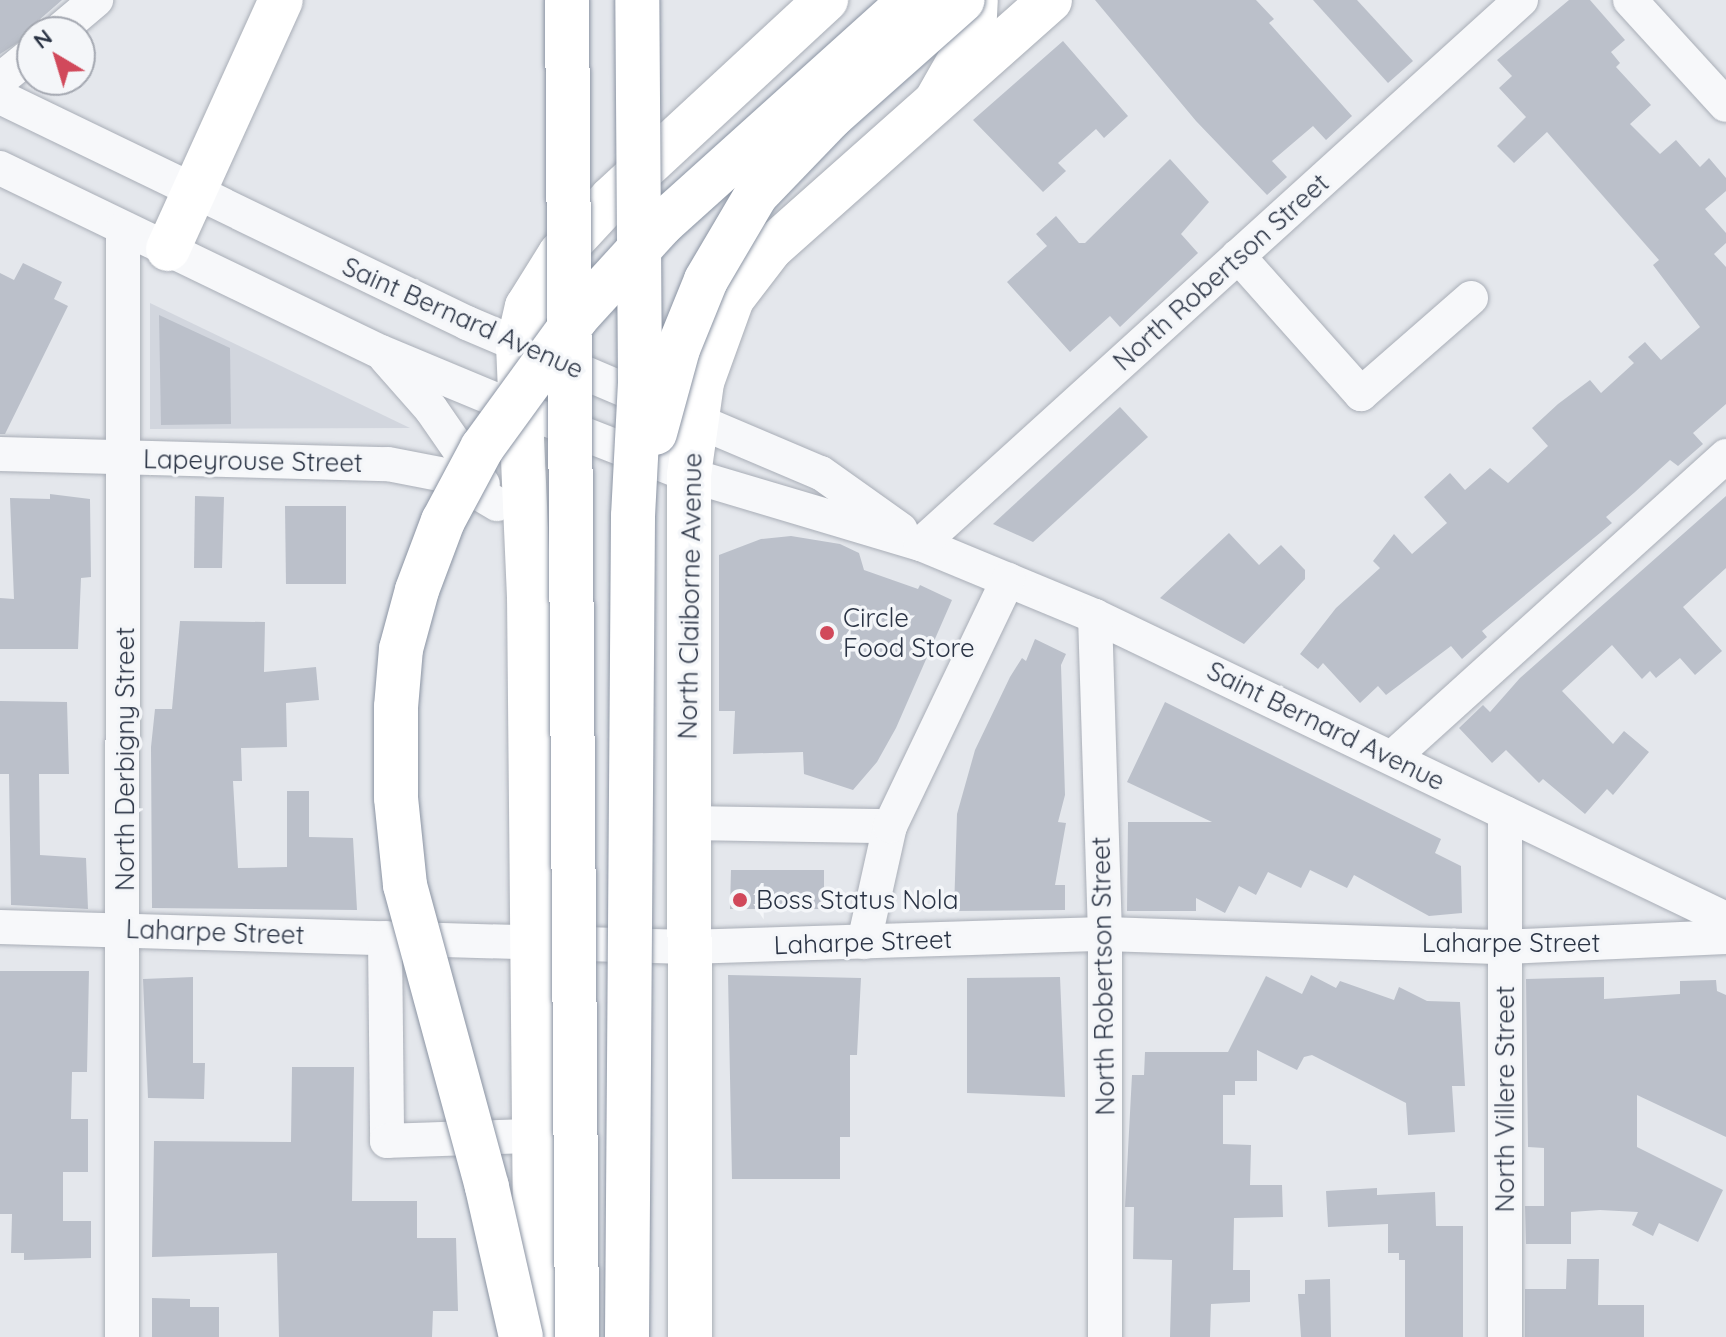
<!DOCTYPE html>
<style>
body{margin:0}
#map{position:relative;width:1726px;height:1337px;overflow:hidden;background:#e4e7ec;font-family:Quicksand,sans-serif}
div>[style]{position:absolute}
.built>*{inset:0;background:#d2d6de}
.building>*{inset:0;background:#bbc0ca}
.roads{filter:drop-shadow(0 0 2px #a9aeb7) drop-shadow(0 0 2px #a9aeb7)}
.minor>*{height:34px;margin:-17px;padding:0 17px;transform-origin:17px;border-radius:17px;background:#f7f8fa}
.major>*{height:44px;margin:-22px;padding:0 22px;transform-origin:22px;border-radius:22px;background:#fff}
.highway>*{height:44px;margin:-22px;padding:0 22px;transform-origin:22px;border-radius:22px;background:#fff}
.bridges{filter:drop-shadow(0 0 2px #8b94a3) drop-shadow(0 0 2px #8b94a3)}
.highway-bridge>*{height:44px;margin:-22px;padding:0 22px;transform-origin:22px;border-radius:22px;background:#fff}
.dots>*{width:22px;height:22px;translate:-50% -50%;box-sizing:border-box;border:4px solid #f4f6f9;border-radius:50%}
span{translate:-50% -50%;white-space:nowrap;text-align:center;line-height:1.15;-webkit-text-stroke:7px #f4f6f9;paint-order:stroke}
.street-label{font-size:26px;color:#2b3445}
.poi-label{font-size:26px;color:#2b3445}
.left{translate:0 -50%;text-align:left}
.north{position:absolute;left:16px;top:16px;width:80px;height:80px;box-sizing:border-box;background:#f4f6f9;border:2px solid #a4a8b1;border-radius:50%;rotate:322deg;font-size:22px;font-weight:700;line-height:32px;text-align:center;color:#2b3445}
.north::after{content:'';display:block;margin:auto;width:28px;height:36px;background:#d1495b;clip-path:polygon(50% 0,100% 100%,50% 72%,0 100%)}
</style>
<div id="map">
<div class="built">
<div style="clip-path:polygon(150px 303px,410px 428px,150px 429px)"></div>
</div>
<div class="building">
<div style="clip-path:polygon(0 0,62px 0,31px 27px,36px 31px,0 54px)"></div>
<div style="clip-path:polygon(1095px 0,1256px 0,1274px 19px,1269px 23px,1352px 116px,1326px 140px,1313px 126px,1272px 161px,1287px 177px,1267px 195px,1196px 121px)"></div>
<div style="clip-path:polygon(1313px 0,1357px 0,1413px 61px,1388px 83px)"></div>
<div style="clip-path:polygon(1569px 0,1590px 0,1625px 40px,1611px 52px,1620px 63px,1616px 67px,1651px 105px,1630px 124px,1660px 154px,1676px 140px,1700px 167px,1709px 158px,1726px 178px,1726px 191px,1705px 209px,1726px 233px,1726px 243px,1714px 254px,1726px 267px,1726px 404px,1693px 433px,1703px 444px,1678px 466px,1670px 460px,1635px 492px,1606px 517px,1612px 523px,1482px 631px,1487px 637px,1462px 659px,1451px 646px,1386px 695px,1378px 686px,1360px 703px,1323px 663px,1318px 669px,1300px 654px,1336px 608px,1380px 568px,1373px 561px,1394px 534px,1412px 554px,1447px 523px,1424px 497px,1450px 473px,1465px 490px,1490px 468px,1508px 483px,1548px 446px,1532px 428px,1558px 404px,1590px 380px,1601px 393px,1634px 363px,1628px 357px,1645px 342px,1661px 360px,1700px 327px,1653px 265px,1659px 260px,1547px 132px,1514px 163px,1497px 146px,1526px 117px,1499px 88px,1512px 76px,1497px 60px)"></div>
<div style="clip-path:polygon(1063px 41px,1128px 116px,1104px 138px,1096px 129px,1058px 163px,1066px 171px,1043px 192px,973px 120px)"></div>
<div style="clip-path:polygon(1170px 159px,1209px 202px,1181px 234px,1198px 253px,1120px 327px,1110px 316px,1070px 352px,1007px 282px,1047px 246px,1036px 234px,1056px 216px,1079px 243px,1085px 243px)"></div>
<div style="clip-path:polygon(23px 263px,62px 282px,54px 299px,68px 306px,5px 434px,0 434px,0 273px,14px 280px)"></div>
<div style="clip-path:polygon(159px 315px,230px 348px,231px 424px,161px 425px)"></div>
<div style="clip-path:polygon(1120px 407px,1148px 437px,1033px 542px,993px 524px)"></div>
<div style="clip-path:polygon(50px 494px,90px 499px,91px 577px,81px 578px,78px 649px,0 649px,0 598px,14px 599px,10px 498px,50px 499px)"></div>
<div style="clip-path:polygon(195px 496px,224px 497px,222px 568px,194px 568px)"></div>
<div style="clip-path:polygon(1726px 496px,1726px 568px,1683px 607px,1722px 651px,1695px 675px,1680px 658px,1656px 678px,1650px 671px,1642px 679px,1612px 645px,1562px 691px,1613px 744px,1624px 731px,1649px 752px,1613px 795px,1607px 789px,1585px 814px,1543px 779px,1539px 783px,1506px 750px,1492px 763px,1459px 728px,1483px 705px,1490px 712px,1520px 678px)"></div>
<div style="clip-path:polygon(285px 506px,346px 506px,346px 584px,286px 584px)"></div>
<div style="clip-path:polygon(1229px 533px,1259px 565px,1281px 545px,1305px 570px,1305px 579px,1244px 644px,1160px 598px)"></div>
<div style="clip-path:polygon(791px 536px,840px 544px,859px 553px,864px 570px,918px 589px,920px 585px,952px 600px,896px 728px,877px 762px,853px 790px,804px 774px,803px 752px,733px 754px,735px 711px,719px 711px,719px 555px,761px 539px)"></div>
<div style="clip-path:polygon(180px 621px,265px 622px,264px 672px,316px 667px,319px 700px,286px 703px,287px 747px,241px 748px,242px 781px,233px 781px,238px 868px,287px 867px,287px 791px,309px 791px,309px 837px,353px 838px,357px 910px,152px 908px,151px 747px,155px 709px,172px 709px)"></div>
<div style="clip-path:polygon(1035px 639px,1066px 654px,1061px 665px,1065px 795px,1058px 822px,1066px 823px,1055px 885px,1065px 885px,1065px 910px,954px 911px,957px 814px,975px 750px,1010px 677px,1022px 658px,1026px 661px)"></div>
<div style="clip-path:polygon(0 701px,67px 702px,69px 774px,39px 774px,40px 855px,86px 858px,88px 909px,11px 905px,9px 774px,0 774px)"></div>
<div style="clip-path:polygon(1165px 702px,1441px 839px,1435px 853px,1461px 866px,1462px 913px,1429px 916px,1354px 875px,1347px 888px,1310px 870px,1301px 888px,1268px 872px,1256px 895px,1239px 886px,1225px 913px,1196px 898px,1196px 911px,1127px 911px,1128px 822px,1212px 822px,1127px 782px)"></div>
<div style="clip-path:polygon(731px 870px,824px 870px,824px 909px,730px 909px)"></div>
<div style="clip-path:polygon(0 971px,89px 971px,87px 1072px,72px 1072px,71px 1119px,88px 1119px,88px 1172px,63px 1172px,63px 1221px,91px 1221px,91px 1258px,24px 1260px,24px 1253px,11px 1253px,12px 1214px,0 1214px)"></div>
<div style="clip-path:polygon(728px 975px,861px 978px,857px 1055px,850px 1055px,850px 1137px,840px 1137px,840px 1179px,732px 1179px)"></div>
<div style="clip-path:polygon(1311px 975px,1336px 988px,1340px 981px,1394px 1000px,1399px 987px,1427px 1001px,1460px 1002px,1465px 1086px,1452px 1086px,1455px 1132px,1408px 1135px,1406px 1103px,1312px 1055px,1304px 1057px,1297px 1070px,1257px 1050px,1257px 1081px,1235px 1081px,1235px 1095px,1223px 1095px,1223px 1144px,1251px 1145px,1250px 1185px,1282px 1185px,1283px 1217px,1234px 1218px,1233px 1270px,1250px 1270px,1250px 1302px,1211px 1304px,1210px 1337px,1170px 1337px,1172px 1260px,1133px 1259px,1134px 1207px,1125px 1207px,1132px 1075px,1144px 1075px,1145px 1052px,1228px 1052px,1266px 976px,1302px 994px)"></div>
<div style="clip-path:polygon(193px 977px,193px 1063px,205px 1063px,204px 1099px,148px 1098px,143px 979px)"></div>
<div style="clip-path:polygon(1060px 977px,1065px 1097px,967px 1093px,967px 978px)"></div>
<div style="clip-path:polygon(1604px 977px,1604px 999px,1680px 994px,1680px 981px,1716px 980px,1717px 991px,1726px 995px,1726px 1137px,1637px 1095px,1637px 1147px,1723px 1190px,1698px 1242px,1659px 1223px,1653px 1236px,1632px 1225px,1638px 1212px,1600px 1210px,1571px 1212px,1571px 1244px,1526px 1244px,1525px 1206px,1544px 1206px,1544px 1148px,1528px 1147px,1526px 979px)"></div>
<div style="clip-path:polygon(292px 1067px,354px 1067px,352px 1201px,417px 1201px,417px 1238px,456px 1238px,458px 1311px,433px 1311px,432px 1337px,279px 1337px,277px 1253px,152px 1257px,154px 1141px,291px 1142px)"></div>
<div style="clip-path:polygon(1377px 1188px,1377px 1195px,1435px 1192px,1436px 1226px,1463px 1226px,1463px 1337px,1405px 1337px,1405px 1260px,1399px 1260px,1399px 1253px,1388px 1253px,1388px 1224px,1328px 1227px,1326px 1191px)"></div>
<div style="clip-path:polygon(1567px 1259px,1599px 1259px,1598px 1305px,1644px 1305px,1644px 1337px,1525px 1337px,1525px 1289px,1566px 1289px)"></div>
<div style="clip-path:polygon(1330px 1279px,1331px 1337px,1301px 1337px,1298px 1294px,1305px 1294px,1305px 1280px)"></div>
<div style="clip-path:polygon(152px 1298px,190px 1299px,190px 1307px,219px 1307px,219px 1337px,152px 1337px)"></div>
</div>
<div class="roads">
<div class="minor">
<div style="left:1630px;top:0;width:142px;rotate:47.6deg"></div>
<div style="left:58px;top:32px;width:50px;rotate:-40.1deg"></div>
<div style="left:0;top:80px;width:41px;rotate:-39.1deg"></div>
<div style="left:0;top:97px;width:519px;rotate:25.82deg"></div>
<div style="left:467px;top:323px;width:384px;rotate:23deg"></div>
<div style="left:821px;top:473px;width:98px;rotate:35.5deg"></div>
<div style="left:0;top:168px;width:423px;rotate:25.8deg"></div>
<div style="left:381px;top:352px;width:122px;rotate:22.6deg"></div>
<div style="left:494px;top:399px;width:209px;rotate:21.3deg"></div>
<div style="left:689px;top:475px;width:242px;rotate:16.6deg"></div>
<div style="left:921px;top:544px;width:188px;rotate:22.5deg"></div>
<div style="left:1095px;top:616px;width:700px;rotate:25.65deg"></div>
<div style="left:1238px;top:256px;width:185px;rotate:48.3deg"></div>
<div style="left:1361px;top:394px;width:146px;rotate:-41.1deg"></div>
<div style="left:386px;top:358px;width:68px;rotate:48.6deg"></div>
<div style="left:431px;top:409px;width:91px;rotate:55.3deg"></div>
<div style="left:0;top:454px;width:388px;rotate:1.5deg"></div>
<div style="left:388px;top:464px;width:63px;rotate:11deg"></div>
<div style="left:450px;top:476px;width:55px;rotate:30.8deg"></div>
<div style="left:921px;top:544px;width:810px;rotate:-42.2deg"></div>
<div style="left:1095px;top:616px;width:318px;rotate:88.2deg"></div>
<div style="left:1105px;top:934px;width:403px;rotate:90deg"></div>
<div style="left:1393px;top:757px;width:449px;rotate:-42.1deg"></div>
<div style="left:1505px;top:813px;width:524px;rotate:90deg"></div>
<div style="left:688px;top:823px;width:202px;rotate:0.9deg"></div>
<div style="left:0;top:927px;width:687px;rotate:1.67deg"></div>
<div style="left:687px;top:947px;width:418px;rotate:-1.8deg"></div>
<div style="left:1105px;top:934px;width:399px;rotate:1.9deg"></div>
<div style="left:1504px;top:947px;width:222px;rotate:-2.6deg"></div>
<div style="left:385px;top:938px;width:203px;rotate:89.4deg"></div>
<div style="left:387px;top:1141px;width:146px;rotate:-2deg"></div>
<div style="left:864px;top:942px;width:119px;rotate:-77.4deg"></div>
<div style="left:890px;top:826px;width:273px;rotate:-64.4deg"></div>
<div style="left:122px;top:1337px;width:1108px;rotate:-89.95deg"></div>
</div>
<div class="major">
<div style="left:536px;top:1337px;width:740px;rotate:-90.54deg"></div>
<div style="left:529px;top:597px;width:252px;rotate:-92.5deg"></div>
<div style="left:518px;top:345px;width:39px;rotate:-77deg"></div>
<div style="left:527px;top:307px;width:62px;rotate:-58.1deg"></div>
<div style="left:560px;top:254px;width:76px;rotate:-47.1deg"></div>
<div style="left:612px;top:198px;width:292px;rotate:-42.8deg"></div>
<div style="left:690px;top:1337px;width:862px;rotate:-90.07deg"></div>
<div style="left:689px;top:475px;width:94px;rotate:-82deg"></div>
<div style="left:702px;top:382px;width:88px;rotate:-70.1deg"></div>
<div style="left:732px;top:299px;width:64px;rotate:-52.6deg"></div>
<div style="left:771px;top:248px;width:373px;rotate:-41.6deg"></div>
</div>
<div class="highway">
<div style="left:936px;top:101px;width:77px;rotate:-60.4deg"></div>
<div style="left:974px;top:34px;width:34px;rotate:-87deg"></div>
<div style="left:168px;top:249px;width:273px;rotate:-65.6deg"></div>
</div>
</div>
<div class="bridges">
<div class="highway-bridge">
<div style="left:567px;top:0;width:1337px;rotate:89.57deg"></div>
<div style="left:655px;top:433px;width:87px;rotate:-74.7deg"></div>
<div style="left:678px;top:349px;width:74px;rotate:-67.9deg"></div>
<div style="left:706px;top:280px;width:99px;rotate:-59.5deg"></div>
<div style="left:756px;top:195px;width:108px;rotate:-46.1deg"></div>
<div style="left:831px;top:117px;width:176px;rotate:-41.6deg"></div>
<div style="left:521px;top:1337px;width:154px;rotate:-102.8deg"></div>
<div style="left:487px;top:1187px;width:313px;rotate:-105.2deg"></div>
<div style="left:405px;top:885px;width:87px;rotate:-95.9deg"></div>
<div style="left:396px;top:798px;width:91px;rotate:-90deg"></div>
<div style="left:396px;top:707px;width:58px;rotate:-85.1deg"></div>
<div style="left:401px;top:649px;width:61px;rotate:-74.8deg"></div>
<div style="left:417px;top:590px;width:74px;rotate:-69.4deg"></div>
<div style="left:443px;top:521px;width:83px;rotate:-61.9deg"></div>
<div style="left:482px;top:448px;width:163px;rotate:-54deg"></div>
<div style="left:578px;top:316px;width:125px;rotate:-47.6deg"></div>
<div style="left:662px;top:224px;width:335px;rotate:-42deg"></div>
<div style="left:627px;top:1337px;width:821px;rotate:-89.58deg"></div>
<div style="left:633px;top:516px;width:132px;rotate:-87deg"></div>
<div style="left:640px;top:384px;width:384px;rotate:-90.4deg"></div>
</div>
</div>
<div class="dots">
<div style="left:827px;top:633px;background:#d1495b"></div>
<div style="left:740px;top:900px;background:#d1495b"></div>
</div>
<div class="street-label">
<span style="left:1221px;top:272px;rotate:-42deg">North Robertson Street</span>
<span style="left:463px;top:318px;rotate:24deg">Saint Bernard Avenue</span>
<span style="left:253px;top:461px;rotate:1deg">Lapeyrouse Street</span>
<span style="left:690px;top:596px;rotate:-89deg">North Claiborne Avenue</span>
<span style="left:1326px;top:726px;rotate:26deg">Saint Bernard Avenue</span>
<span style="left:125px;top:759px;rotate:-90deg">North Derbigny Street</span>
<span style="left:215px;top:932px;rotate:2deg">Laharpe Street</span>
<span style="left:863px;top:942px;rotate:-2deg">Laharpe Street</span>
<span style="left:1511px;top:943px">Laharpe Street</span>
<span style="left:1103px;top:976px;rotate:-91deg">North Robertson Street</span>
<span style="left:1505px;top:1099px;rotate:-90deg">North Villere Street</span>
</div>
<div class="poi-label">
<span class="left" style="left:843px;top:633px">Circle<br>Food Store</span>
<span class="left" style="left:756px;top:900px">Boss Status Nola</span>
</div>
<div class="north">N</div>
</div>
